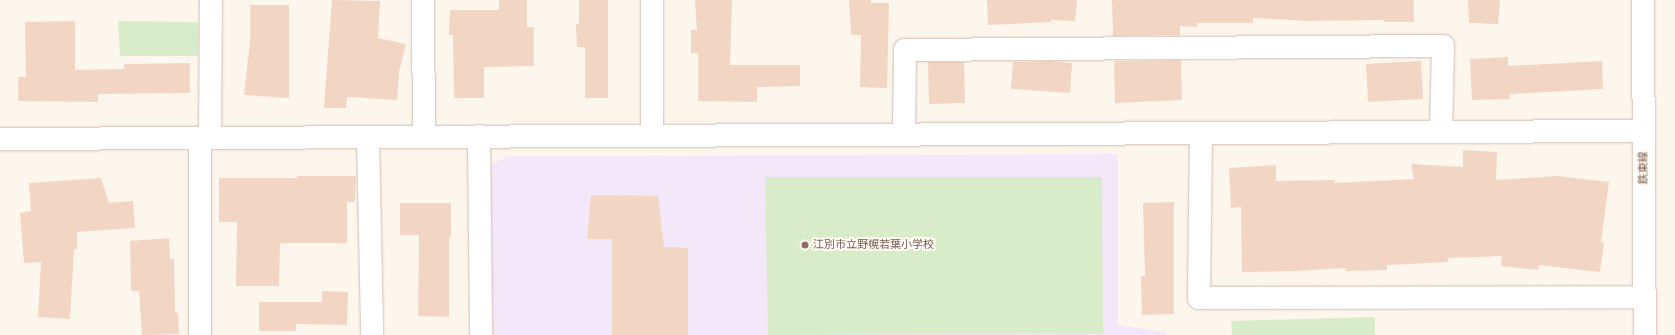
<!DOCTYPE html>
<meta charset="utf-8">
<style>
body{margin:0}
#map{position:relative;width:1675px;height:335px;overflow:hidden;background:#fdf6ec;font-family:Rubik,"Noto Sans JP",sans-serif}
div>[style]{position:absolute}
.education>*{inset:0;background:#f3e8fa}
.green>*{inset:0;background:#d8ecc9}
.building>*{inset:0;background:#f3d5c3}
.roads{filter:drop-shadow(0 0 1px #d1beb0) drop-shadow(0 0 1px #d1beb0)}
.minor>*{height:22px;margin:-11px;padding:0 11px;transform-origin:11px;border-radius:11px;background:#fff}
.tertiary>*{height:22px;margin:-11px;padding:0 11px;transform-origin:11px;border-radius:11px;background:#fff}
.dots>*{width:11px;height:11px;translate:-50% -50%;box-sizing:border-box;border:2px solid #fffaf3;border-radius:50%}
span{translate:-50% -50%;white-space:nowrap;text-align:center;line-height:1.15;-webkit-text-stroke:4px #fffaf3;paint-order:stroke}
.street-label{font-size:11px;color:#7a5c4d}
.education-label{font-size:11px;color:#785e54}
.left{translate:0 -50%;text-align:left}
</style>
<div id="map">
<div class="education">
<div style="clip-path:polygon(1118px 154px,1118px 325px,1166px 332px,1166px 335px,493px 335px,490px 165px,508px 156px)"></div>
</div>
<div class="green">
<div style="clip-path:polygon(118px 21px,198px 22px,198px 56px,120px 56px)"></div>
<div style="clip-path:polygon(765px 177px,1102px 177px,1103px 334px,768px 335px)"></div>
<div style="clip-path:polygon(1375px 317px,1375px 335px,1232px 335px,1231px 321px)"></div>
</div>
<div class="building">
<div style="clip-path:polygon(332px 0,380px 1px,378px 38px,406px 44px,399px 72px,397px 100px,347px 97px,346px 108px,324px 108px)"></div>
<div style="clip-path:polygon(499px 0,527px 0,527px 27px,534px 27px,534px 66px,484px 67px,484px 98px,454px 98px,453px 35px,449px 35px,450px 10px,499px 10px)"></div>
<div style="clip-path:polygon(579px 0,608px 0,608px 98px,585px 98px,585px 47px,577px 47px,576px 24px,579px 24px)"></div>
<div style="clip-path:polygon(695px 0,732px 0,730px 65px,800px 65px,800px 86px,757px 87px,757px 102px,698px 101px,698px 53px,691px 53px,691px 30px,697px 30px)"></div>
<div style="clip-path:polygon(849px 0,871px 0,871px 3px,889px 3px,887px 88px,860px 87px,861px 35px,851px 35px)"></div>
<div style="clip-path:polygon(987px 0,1077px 0,1075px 21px,1051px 20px,1051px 22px,988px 25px)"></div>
<div style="clip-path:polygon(1112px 0,1414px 0,1414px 22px,1384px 22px,1384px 20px,1308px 21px,1253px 18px,1253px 23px,1197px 23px,1197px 27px,1180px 26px,1180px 35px,1113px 36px)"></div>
<div style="clip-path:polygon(1468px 0,1500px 0,1498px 24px,1469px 23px)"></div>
<div style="clip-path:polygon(250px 5px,289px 5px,289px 98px,244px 95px,250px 42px)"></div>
<div style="clip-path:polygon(75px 21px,75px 70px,124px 69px,124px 64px,190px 63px,190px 93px,98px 94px,98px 102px,18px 101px,18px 77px,26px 77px,25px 22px)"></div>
<div style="clip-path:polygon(1508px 57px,1508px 66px,1602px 61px,1603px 89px,1509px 94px,1510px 99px,1472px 100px,1470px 59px)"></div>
<div style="clip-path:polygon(1181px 60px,1182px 100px,1115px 103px,1114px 61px)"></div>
<div style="clip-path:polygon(1050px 61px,1072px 63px,1070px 93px,1011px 89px,1013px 62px)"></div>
<div style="clip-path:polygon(1421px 61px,1423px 99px,1368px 102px,1366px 64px)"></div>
<div style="clip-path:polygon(928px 62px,964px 62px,965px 103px,929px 104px)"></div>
<div style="clip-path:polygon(1463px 150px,1497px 152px,1496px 180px,1557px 176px,1609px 182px,1601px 242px,1604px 243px,1600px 272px,1539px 265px,1538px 270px,1501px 266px,1502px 256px,1448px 258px,1448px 262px,1387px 265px,1387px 270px,1346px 271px,1345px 268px,1297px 271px,1242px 272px,1241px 207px,1231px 208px,1229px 168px,1276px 165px,1276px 181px,1335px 180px,1335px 183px,1414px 179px,1411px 164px,1463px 167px)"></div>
<div style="clip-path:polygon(297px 176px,356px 176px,355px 202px,347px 202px,347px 243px,280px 243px,279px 286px,236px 286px,237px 222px,219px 222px,219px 178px,297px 178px)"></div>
<div style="clip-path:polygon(101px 178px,109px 203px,133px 201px,135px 228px,77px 232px,77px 249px,74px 249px,70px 319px,38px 317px,41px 262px,24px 263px,20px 213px,31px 211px,29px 183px)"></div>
<div style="clip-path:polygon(591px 195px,658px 196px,664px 247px,688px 248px,688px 335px,612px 335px,612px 239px,587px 239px)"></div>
<div style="clip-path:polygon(1174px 202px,1174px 314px,1142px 315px,1141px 276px,1145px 276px,1143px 203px)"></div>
<div style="clip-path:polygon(400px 203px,451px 203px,451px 236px,449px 236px,449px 317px,418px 316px,419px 235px,400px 235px)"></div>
<div style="clip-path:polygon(169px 238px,170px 259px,174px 259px,175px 313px,178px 313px,179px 334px,142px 335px,139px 291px,131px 291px,130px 241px)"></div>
<div style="clip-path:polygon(322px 291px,348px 292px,347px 325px,296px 324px,296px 331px,259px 331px,259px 302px,322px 302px)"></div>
</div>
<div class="roads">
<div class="minor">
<div style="left:423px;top:0;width:137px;rotate:89.6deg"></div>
<div style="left:1201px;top:133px;width:165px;rotate:90.7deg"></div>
<div style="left:1199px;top:298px;width:446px;rotate:-0.1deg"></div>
<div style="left:904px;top:134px;width:84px;rotate:-89.3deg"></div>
<div style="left:905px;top:50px;width:538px;rotate:-0.43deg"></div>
<div style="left:1443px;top:46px;width:86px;rotate:91.3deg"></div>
<div style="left:479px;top:136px;width:199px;rotate:89.4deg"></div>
<div style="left:652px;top:136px;width:136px;rotate:-90deg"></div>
<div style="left:368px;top:137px;width:198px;rotate:88.8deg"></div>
<div style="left:210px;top:138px;width:138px;rotate:-89.6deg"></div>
<div style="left:0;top:139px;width:1643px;rotate:-0.28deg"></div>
<div style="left:200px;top:335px;width:197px;rotate:-90deg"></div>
</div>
<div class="tertiary">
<div style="left:1643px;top:0;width:335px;rotate:89.7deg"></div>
</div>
</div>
<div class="dots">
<div style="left:805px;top:245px;background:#8d6e63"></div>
</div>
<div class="street-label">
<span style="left:1644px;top:168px;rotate:-90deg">鉄東線</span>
</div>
<div class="education-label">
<span class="left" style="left:813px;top:245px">江別市立野幌若葉小学校</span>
</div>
</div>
